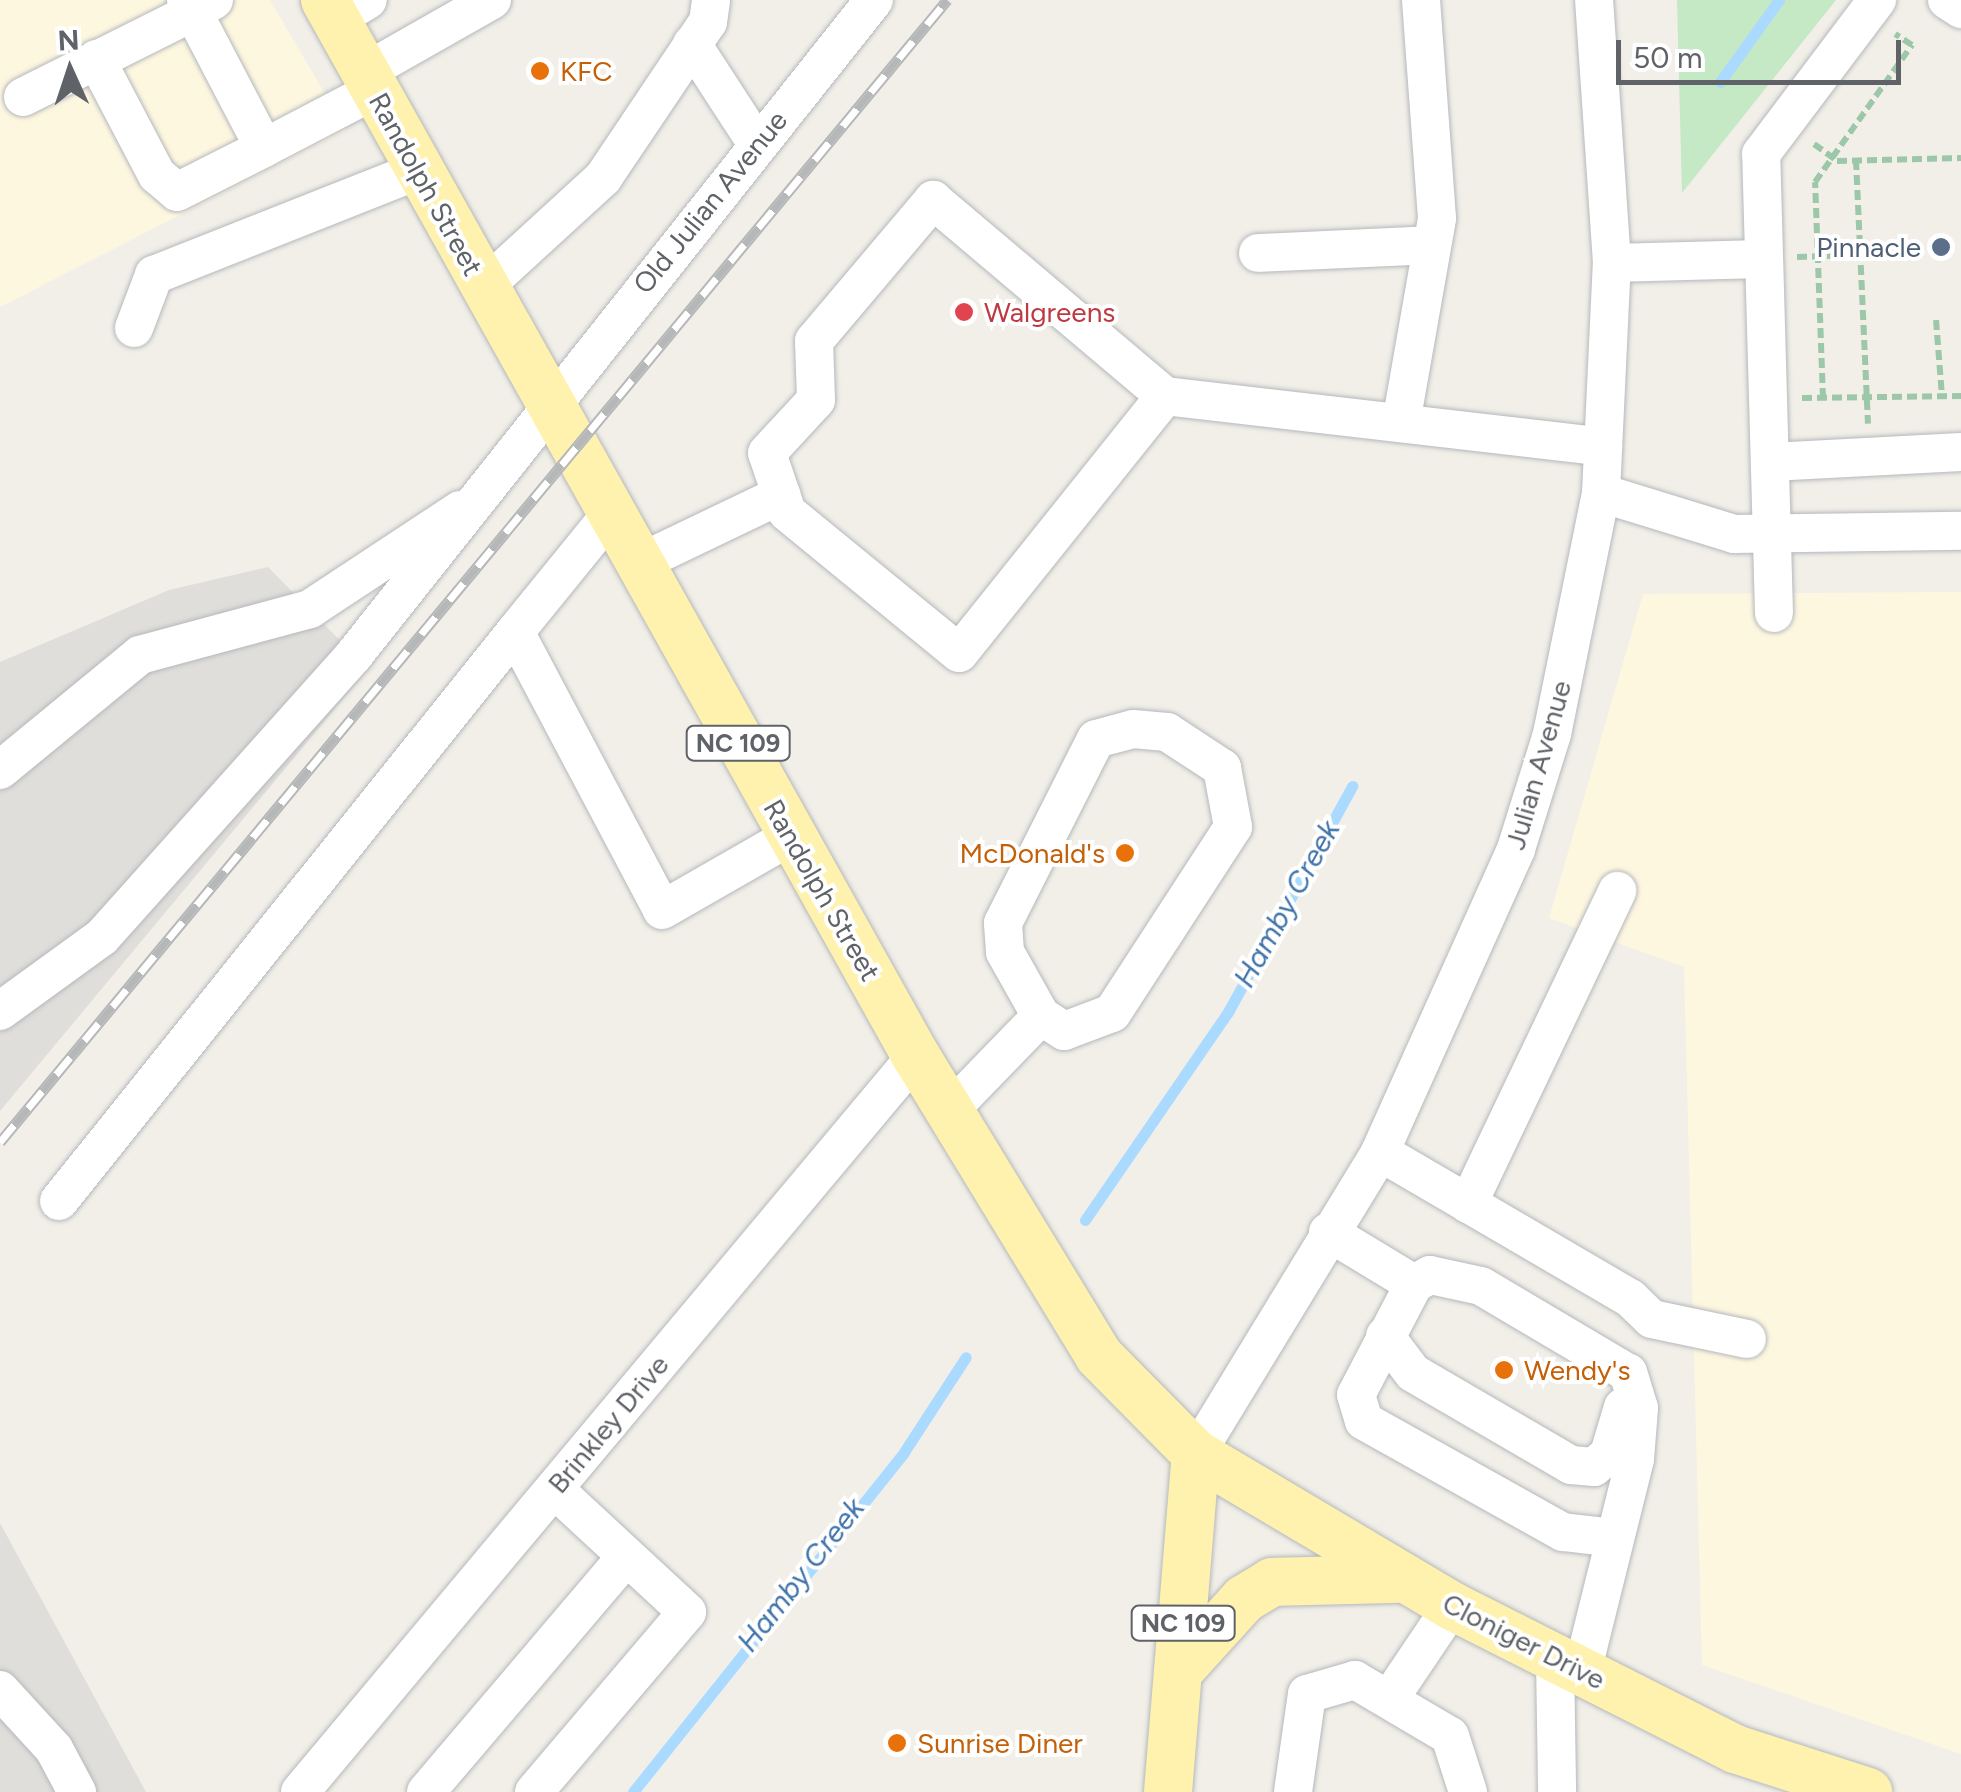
<!DOCTYPE html>
<style>
body{margin:0}
#map{position:relative;width:1961px;height:1792px;overflow:hidden;background:#f1efe8;font-family:Figtree,sans-serif}
div>[style]{position:absolute}
.commercial>*{inset:0;background:#fef7e0}
.industrial>*{inset:0;background:#e0deda}
.green>*{inset:0;background:#c5e8c5}
.stream>*{height:11px;margin:-5.5px;padding:0 5.5px;transform-origin:5.5px;border-radius:5.5px;background:#aadaff}
.path>*{height:6px;margin-top:-3px;transform-origin:0;background:repeating-linear-gradient(90deg,#9cc7a9 0 10px,transparent 0 15px)}
.roads{filter:drop-shadow(0 0 2px #b5b8bc) drop-shadow(0 0 2px #b5b8bc)}
.minor>*{height:38px;margin:-19px;padding:0 19px;transform-origin:19px;border-radius:19px;background:#fff}
.major>*{height:48px;margin:-24px;padding:0 24px;transform-origin:24px;border-radius:24px;background:#fff2af}
.rail>*{height:11px;margin-top:-5.5px;transform-origin:0;background:repeating-linear-gradient(90deg,#fff 0 22px,#b6b7b8 0 44px);box-sizing:border-box;border-block:2px solid #b6b7b8}
.dots>*{width:28px;height:28px;translate:-50% -50%;box-sizing:border-box;border:5px solid #fff;border-radius:50%}
span{translate:-50% -50%;white-space:nowrap;text-align:center;line-height:1.15;-webkit-text-stroke:8px #fff;paint-order:stroke}
.shield-label span{padding:2px 8px;background:#fff;border:2px solid;border-radius:8px;-webkit-text-stroke-width:0}
.shield-label{font-size:25px;color:#5f6368;font-weight:700}
.food-label{font-size:28px;color:#c56008}
.left{translate:0 -50%;text-align:left}
.right{translate:-100% -50%;text-align:right}
.street-label{font-size:28px;color:#5f6368}
.service-label{font-size:28px;color:#4e5e75}
.health-label{font-size:28px;color:#be3a42}
.water-label{font-size:30px;color:#4174aa;font-style:italic}
.north{position:absolute;left:20px;top:20px;width:100px;height:100px;-webkit-text-stroke:8px #fff;paint-order:stroke;rotate:357deg;font-size:28px;font-weight:700;line-height:40px;text-align:center;color:#5f6368}
.north::after{content:'';display:block;margin:auto;width:35px;height:45px;background:#5f6368;clip-path:polygon(50% 0,100% 100%,50% 72%,0 100%)}
.scale{position:absolute;left:1616px;top:40px;width:285px;height:45px;box-sizing:border-box;border:5px solid #5f6368;border-top:0;padding-left:12px;font-size:30px;line-height:35px;white-space:nowrap;color:#5f6368;-webkit-text-stroke:8px #fff;paint-order:stroke}
</style>
<div id="map">
<div class="commercial">
<div style="clip-path:polygon(0 0,270px 0,346px 130px,0 307px)"></div>
<div style="clip-path:polygon(1961px 592px,1961px 1754px,1702px 1665px,1684px 967px,1549px 918px,1643px 594px)"></div>
</div>
<div class="industrial">
<div style="clip-path:polygon(268px 567px,368px 669px,0 1111px,0 662px,169px 590px)"></div>
<div style="clip-path:polygon(0 1523px,146px 1792px,0 1792px)"></div>
</div>
<div class="green">
<div style="clip-path:polygon(1677px 0,1836px 0,1682px 193px)"></div>
</div>
<div class="stream">
<div style="left:1720px;top:82px;width:101px;rotate:-54.3deg"></div>
<div style="left:1085px;top:1220px;width:252px;rotate:-55.5deg"></div>
<div style="left:1228px;top:1012px;width:258px;rotate:-61.2deg"></div>
<div style="left:633px;top:1792px;width:435px;rotate:-51.4deg"></div>
<div style="left:904px;top:1452px;width:113px;rotate:-56.9deg"></div>
</div>
<div class="path">
<div style="left:1814px;top:144px;width:29px;rotate:36deg"></div>
<div style="left:1837px;top:161px;width:124px;rotate:-1.4deg"></div>
<div style="left:1856px;top:160px;width:264px;rotate:87.4deg"></div>
<div style="left:1797px;top:257px;width:88px;rotate:-2deg"></div>
<div style="left:1936px;top:320px;width:76px;rotate:85.5deg"></div>
<div style="left:1802px;top:398px;width:159px;rotate:-0.7deg"></div>
<div style="left:1823px;top:398px;width:216px;rotate:-92.1deg"></div>
<div style="left:1815px;top:182px;width:168px;rotate:-54.7deg"></div>
<div style="left:1912px;top:45px;width:20px;rotate:-147deg"></div>
</div>
<div class="roads">
<div class="minor">
<div style="left:214px;top:0;width:24px;rotate:150deg"></div>
<div style="left:193px;top:12px;width:153px;rotate:62.4deg"></div>
<div style="left:264px;top:148px;width:125px;rotate:-27.6deg"></div>
<div style="left:1947px;top:0;width:17px;rotate:33deg"></div>
<div style="left:336px;top:19px;width:37px;rotate:-31deg"></div>
<div style="left:692px;top:44px;width:119px;rotate:57deg"></div>
<div style="left:96px;top:59px;width:131px;rotate:62.3deg"></div>
<div style="left:157px;top:175px;width:26px;rotate:40deg"></div>
<div style="left:177px;top:192px;width:97px;rotate:-26.8deg"></div>
<div style="left:365px;top:72px;width:146px;rotate:-29.6deg"></div>
<div style="left:23px;top:97px;width:190px;rotate:-26.6deg"></div>
<div style="left:193px;top:12px;width:14px;rotate:-120deg"></div>
<div style="left:1258px;top:253px;width:174px;rotate:-2.6deg"></div>
<div style="left:1612px;top:263px;width:149px;rotate:-1.5deg"></div>
<div style="left:483px;top:288px;width:163px;rotate:-42.5deg"></div>
<div style="left:603px;top:178px;width:188px;rotate:-56.1deg"></div>
<div style="left:708px;top:22px;width:22px;rotate:-82deg"></div>
<div style="left:134px;top:328px;width:57px;rotate:-69.3deg"></div>
<div style="left:154px;top:275px;width:285px;rotate:-21.6deg"></div>
<div style="left:1165px;top:396px;width:329px;rotate:128.7deg"></div>
<div style="left:959px;top:653px;width:222px;rotate:-140.7deg"></div>
<div style="left:787px;top:512px;width:62px;rotate:-108.7deg"></div>
<div style="left:767px;top:453px;width:72px;rotate:-47.2deg"></div>
<div style="left:816px;top:400px;width:59px;rotate:-91.9deg"></div>
<div style="left:814px;top:341px;width:185px;rotate:-49.8deg"></div>
<div style="left:933px;top:200px;width:304px;rotate:40.2deg"></div>
<div style="left:1165px;top:396px;width:441px;rotate:6.6deg"></div>
<div style="left:1401px;top:423px;width:208px;rotate:-80deg"></div>
<div style="left:1437px;top:218px;width:219px;rotate:-94.2deg"></div>
<div style="left:1771px;top:462px;width:190px;rotate:-3deg"></div>
<div style="left:1601px;top:493px;width:139px;rotate:17.1deg"></div>
<div style="left:1734px;top:534px;width:227px;rotate:-0.8deg"></div>
<div style="left:610px;top:515px;width:151px;rotate:129.1deg"></div>
<div style="left:515px;top:632px;width:314px;rotate:62.1deg"></div>
<div style="left:662px;top:910px;width:149px;rotate:-29.8deg"></div>
<div style="left:637px;top:564px;width:160px;rotate:-25.6deg"></div>
<div style="left:1774px;top:613px;width:459px;rotate:-91.6deg"></div>
<div style="left:1761px;top:154px;width:193px;rotate:-53deg"></div>
<div style="left:1133px;top:729px;width:34px;rotate:5deg"></div>
<div style="left:1167px;top:732px;width:66px;rotate:33.2deg"></div>
<div style="left:1222px;top:768px;width:60px;rotate:79.4deg"></div>
<div style="left:1233px;top:827px;width:222px;rotate:123deg"></div>
<div style="left:1112px;top:1013px;width:51px;rotate:159.4deg"></div>
<div style="left:1064px;top:1031px;width:27px;rotate:-147deg"></div>
<div style="left:1041px;top:1016px;width:73px;rotate:-119.4deg"></div>
<div style="left:1005px;top:952px;width:29px;rotate:-94deg"></div>
<div style="left:1003px;top:923px;width:206px;rotate:-63.2deg"></div>
<div style="left:1096px;top:739px;width:38px;rotate:-15deg"></div>
<div style="left:0;top:770px;width:181px;rotate:-39.4deg"></div>
<div style="left:140px;top:655px;width:176px;rotate:-15.1deg"></div>
<div style="left:310px;top:609px;width:180px;rotate:-33.4deg"></div>
<div style="left:0;top:1011px;width:126px;rotate:-36deg"></div>
<div style="left:102px;top:937px;width:378px;rotate:-48.2deg"></div>
<div style="left:354px;top:655px;width:836px;rotate:-51.55deg"></div>
<div style="left:948px;top:1112px;width:134px;rotate:-45.9deg"></div>
<div style="left:1380px;top:1152px;width:290px;rotate:30.3deg"></div>
<div style="left:1630px;top:1298px;width:30px;rotate:44deg"></div>
<div style="left:1652px;top:1319px;width:97px;rotate:11.9deg"></div>
<div style="left:59px;top:1201px;width:729px;rotate:-51.29deg"></div>
<div style="left:1468px;top:1204px;width:347px;rotate:-64.5deg"></div>
<div style="left:1328px;top:1232px;width:100px;rotate:31.2deg"></div>
<div style="left:1385px;top:1336px;width:46px;rotate:52.9deg"></div>
<div style="left:1413px;top:1373px;width:183px;rotate:30.2deg"></div>
<div style="left:1571px;top:1465px;width:23px;rotate:5deg"></div>
<div style="left:1594px;top:1467px;width:20px;rotate:-41deg"></div>
<div style="left:1609px;top:1454px;width:49px;rotate:-73.4deg"></div>
<div style="left:1196px;top:1454px;width:354px;rotate:-58.6deg"></div>
<div style="left:1380px;top:1152px;width:332px;rotate:-65.8deg"></div>
<div style="left:1516px;top:849px;width:121px;rotate:-72.6deg"></div>
<div style="left:1552px;top:734px;width:246px;rotate:-78.5deg"></div>
<div style="left:1601px;top:493px;width:230px;rotate:-87.3deg"></div>
<div style="left:1612px;top:263px;width:264px;rotate:-93.9deg"></div>
<div style="left:1555px;top:1658px;width:134px;rotate:89.1deg"></div>
<div style="left:1582px;top:1672px;width:219px;rotate:-76deg"></div>
<div style="left:1635px;top:1459px;width:51px;rotate:-85.5deg"></div>
<div style="left:1639px;top:1408px;width:37px;rotate:-107deg"></div>
<div style="left:1628px;top:1373px;width:171px;rotate:-149.4deg"></div>
<div style="left:1481px;top:1286px;width:52px;rotate:-167.8deg"></div>
<div style="left:1430px;top:1275px;width:18px;rotate:151deg"></div>
<div style="left:1414px;top:1284px;width:125px;rotate:117.6deg"></div>
<div style="left:1356px;top:1395px;width:27px;rotate:73deg"></div>
<div style="left:1364px;top:1421px;width:228px;rotate:29.2deg"></div>
<div style="left:1563px;top:1532px;width:51px;rotate:6.7deg"></div>
<div style="left:0;top:1690px;width:80px;rotate:47.5deg"></div>
<div style="left:54px;top:1749px;width:49px;rotate:61.9deg"></div>
<div style="left:1390px;top:1698px;width:111px;rotate:-56deg"></div>
<div style="left:300px;top:1792px;width:960px;rotate:-50.07deg"></div>
<div style="left:426px;top:1792px;width:309px;rotate:-49.6deg"></div>
<div style="left:534px;top:1792px;width:236px;rotate:-49.6deg"></div>
<div style="left:687px;top:1612px;width:181px;rotate:-137.2deg"></div>
<div style="left:1293px;top:1792px;width:99px;rotate:-81.9deg"></div>
<div style="left:1307px;top:1694px;width:50px;rotate:-16.3deg"></div>
<div style="left:1355px;top:1680px;width:110px;rotate:30.5deg"></div>
<div style="left:1450px;top:1736px;width:59px;rotate:72.2deg"></div>
</div>
<div class="major">
<div style="left:325px;top:0;width:1210px;rotate:60.77deg"></div>
<div style="left:916px;top:1056px;width:351px;rotate:58.6deg"></div>
<div style="left:1099px;top:1356px;width:138px;rotate:45.3deg"></div>
<div style="left:1196px;top:1454px;width:298px;rotate:30.7deg"></div>
<div style="left:1452px;top:1606px;width:317px;rotate:26.8deg"></div>
<div style="left:1735px;top:1749px;width:140px;rotate:17.9deg"></div>
<div style="left:1178px;top:1672px;width:98px;rotate:-47.9deg"></div>
<div style="left:1244px;top:1599px;width:33px;rotate:-31deg"></div>
<div style="left:1272px;top:1582px;width:125px;rotate:-1.4deg"></div>
<div style="left:1168px;top:1792px;width:339px;rotate:-85.3deg"></div>
</div>
</div>
<div class="rail">
<div style="left:0;top:1142px;width:1484px;rotate:-50.33deg"></div>
</div>
<div class="dots">
<div style="left:540px;top:71px;background:#e8710a"></div>
<div style="left:1941px;top:247px;background:#5c6f8a"></div>
<div style="left:964px;top:312px;background:#e0444e"></div>
<div style="left:1125px;top:853px;background:#e8710a"></div>
<div style="left:1504px;top:1370px;background:#e8710a"></div>
<div style="left:897px;top:1743px;background:#e8710a"></div>
</div>
<div class="shield-label">
<span style="left:738px;top:743px">NC 109</span>
<span style="left:1183px;top:1623px">NC 109</span>
</div>
<div class="food-label">
<span class="left" style="left:560px;top:71px">KFC</span>
<span class="right" style="left:1105px;top:853px">McDonald's</span>
<span class="left" style="left:1524px;top:1370px">Wendy's</span>
<span class="left" style="left:917px;top:1743px">Sunrise Diner</span>
</div>
<div class="street-label">
<span style="left:426px;top:184px;rotate:61deg">Randolph Street</span>
<span style="left:710px;top:202px;rotate:-51deg">Old Julian Avenue</span>
<span style="left:1538px;top:765px;rotate:-74deg">Julian Avenue</span>
<span style="left:822px;top:890px;rotate:60deg">Randolph Street</span>
<span style="left:608px;top:1424px;rotate:-50deg">Brinkley Drive</span>
<span style="left:1524px;top:1641px;rotate:27deg">Cloniger Drive</span>
</div>
<div class="service-label">
<span class="right" style="left:1921px;top:247px">Pinnacle</span>
</div>
<div class="health-label">
<span class="left" style="left:984px;top:312px">Walgreens</span>
</div>
<div class="water-label">
<span style="left:1287px;top:904px;rotate:-61deg">Hamby Creek</span>
<span style="left:801px;top:1575px;rotate:-52deg">Hamby Creek</span>
</div>
<div class="north">N</div>
<div class="scale">50 m</div>
</div>
